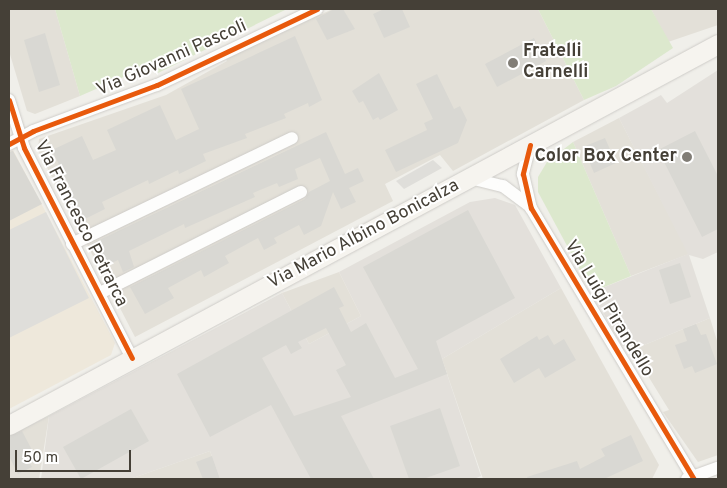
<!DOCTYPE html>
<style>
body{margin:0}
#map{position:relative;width:727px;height:488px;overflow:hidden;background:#f0efea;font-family:Overpass,sans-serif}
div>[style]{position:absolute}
.residential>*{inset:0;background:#e3e0d8}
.commercial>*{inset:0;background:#eee8db}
.industrial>*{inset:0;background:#e3e0db}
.green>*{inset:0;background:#dce8cd}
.parking>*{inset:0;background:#dfdeda}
.building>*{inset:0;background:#d9d8d3}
.roads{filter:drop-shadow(0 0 1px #ceccc8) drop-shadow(0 0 1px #ceccc8)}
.minor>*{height:12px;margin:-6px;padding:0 6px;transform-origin:6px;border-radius:6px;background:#fdfdfc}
.secondary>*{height:19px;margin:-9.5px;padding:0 9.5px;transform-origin:9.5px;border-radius:9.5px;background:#f6f4ef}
.cycleway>*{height:5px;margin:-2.5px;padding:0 2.5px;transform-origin:2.5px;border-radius:2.5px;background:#e8590c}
.dots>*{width:14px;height:14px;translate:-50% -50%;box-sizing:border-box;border:2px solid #fff;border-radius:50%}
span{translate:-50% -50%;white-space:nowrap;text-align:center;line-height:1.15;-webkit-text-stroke:4px #fff;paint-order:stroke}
.poi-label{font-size:18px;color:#454037;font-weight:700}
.left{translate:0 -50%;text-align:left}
.right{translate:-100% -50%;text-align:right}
.street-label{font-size:18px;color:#454037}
.frame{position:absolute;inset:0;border:10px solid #454037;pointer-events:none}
.scale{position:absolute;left:15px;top:450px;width:116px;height:22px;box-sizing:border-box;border:2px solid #454037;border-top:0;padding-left:6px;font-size:15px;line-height:18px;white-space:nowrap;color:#454037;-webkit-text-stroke:4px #fff;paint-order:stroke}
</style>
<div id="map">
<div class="residential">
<div style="clip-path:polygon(9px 9px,55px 9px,80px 96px,35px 114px,27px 111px,9px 51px)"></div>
<div style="clip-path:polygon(333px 9px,538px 9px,584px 100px,453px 171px,440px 155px,385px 184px,393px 201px,135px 337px,38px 150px,39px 139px,166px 95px,227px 61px,225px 57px)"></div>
<div style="clip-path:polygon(651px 9px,717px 9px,718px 25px,668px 42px)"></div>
<div style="clip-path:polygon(619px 118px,689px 254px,631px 276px,573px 142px)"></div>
<div style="clip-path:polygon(339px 272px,361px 316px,309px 344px,282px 293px)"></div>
<div style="clip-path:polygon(561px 288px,659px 465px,652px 479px,483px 479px,442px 359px)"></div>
<div style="clip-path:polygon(710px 318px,718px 344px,718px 455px,698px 462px,663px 412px,669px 410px,632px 350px)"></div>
<div style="clip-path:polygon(49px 416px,39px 479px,9px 479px,9px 436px)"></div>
<div style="clip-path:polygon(210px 451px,220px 479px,130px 479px)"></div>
</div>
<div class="commercial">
<div style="clip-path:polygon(13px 150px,115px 343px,111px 355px,9px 409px,9px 152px)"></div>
</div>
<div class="industrial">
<div style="clip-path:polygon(718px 70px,718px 252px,703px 259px,689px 255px,710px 318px,632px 350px,621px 345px,592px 292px,688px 254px,619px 118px,661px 95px,667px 103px)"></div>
<div style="clip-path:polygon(495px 198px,515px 205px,561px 288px,442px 359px,481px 476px,474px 479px,220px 479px,210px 451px,130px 479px,41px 479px,49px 416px,282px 293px,309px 344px,361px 316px,339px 272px,470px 202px)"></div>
</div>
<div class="green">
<div style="clip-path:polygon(55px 9px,287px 9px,158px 73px,151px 65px,80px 96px)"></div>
<div style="clip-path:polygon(538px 9px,651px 9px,673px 48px,616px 86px,584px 100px)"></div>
<div style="clip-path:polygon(573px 142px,631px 276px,592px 292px,538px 192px,538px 177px,547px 162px)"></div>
</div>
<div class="parking">
<div style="clip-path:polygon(433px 160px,442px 168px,404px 189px,396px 181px)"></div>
<div style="clip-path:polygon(46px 212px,89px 298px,9px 338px,9px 230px)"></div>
</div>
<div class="building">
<div style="clip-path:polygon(334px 9px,343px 9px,355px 29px,327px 40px,316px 19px)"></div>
<div style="clip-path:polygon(384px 9px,402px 9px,410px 27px,384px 38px,373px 14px)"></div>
<div style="clip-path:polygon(45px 33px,60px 85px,39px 92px,24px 40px)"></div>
<div style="clip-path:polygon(295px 36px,322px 100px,309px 107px,308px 103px,284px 114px,286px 118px,245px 134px,247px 138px,203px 154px,206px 161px,179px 174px,178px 170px,149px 184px,148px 180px,102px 202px,105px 209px,77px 223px,64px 195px,72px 191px,52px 150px,82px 136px,93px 160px,116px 150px,107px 130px,160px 105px,176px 140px,199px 129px,181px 89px)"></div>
<div style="clip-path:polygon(534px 38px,546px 61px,497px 87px,485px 64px)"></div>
<div style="clip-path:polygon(379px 73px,398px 110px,380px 120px,378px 117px,373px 120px,363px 101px,359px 103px,352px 91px)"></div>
<div style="clip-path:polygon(437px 74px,454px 109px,460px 106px,467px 120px,458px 143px,396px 172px,385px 150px,427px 130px,424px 123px,433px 119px,416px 84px)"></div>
<div style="clip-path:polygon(695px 131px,718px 176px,718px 229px,702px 237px,658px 150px)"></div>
<div style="clip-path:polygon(326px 132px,345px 174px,358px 168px,364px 181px,349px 188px,356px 202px,341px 209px,333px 192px,321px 226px,304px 235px,299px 225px,274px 238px,277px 243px,264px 250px,258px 238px,225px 256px,229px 263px,204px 277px,201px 270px,168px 288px,174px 298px,145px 314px,130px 287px,305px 199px,309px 192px,330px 181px,320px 158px,295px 169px,298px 179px,279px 187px,277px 183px,253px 193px,255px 197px,185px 228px,184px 224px,129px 251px,134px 267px,123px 272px,118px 260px,103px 267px,91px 244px)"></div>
<div style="clip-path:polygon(605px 138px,616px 163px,594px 173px,583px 147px)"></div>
<div style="clip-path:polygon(13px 151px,42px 204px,9px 221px,9px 152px)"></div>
<div style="clip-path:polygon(evenodd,468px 210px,515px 298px,436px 341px,447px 374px,341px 416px,374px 479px,311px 479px,271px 405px,210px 437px,177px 374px,334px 287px,344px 306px,339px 308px,351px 332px,366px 323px,395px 378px,418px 369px,363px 267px,468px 210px,326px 328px,346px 365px,336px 370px,351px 397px,294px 416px,262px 358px,286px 345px,291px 354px,302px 348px,298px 342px,326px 328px)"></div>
<div style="clip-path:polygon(680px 263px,691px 297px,670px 304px,659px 270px)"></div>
<div style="clip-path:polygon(696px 324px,701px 335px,706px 334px,717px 364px,695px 373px,692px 366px,684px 369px,675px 345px,687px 341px,683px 329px)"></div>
<div style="clip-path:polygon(548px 335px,554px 345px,564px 339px,576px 360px,545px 378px,539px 368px,514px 383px,500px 359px,537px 336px,539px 340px)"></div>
<div style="clip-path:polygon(440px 408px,460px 466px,423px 479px,409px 479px,390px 426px)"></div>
<div style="clip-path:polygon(131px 409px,149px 441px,81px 479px,63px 447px)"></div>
<div style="clip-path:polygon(22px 431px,32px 450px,27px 458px,32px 467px,18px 474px,9px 456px,9px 436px)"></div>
<div style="clip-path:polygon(631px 435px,643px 461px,604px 479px,528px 479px,527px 477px,577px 461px,580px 469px,605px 456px,601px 449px)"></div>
<div style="clip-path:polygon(212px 456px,220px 479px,203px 479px,196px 462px)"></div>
</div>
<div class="roads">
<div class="minor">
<div style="left:9px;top:100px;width:50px;rotate:72.6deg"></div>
<div style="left:24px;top:148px;width:236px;rotate:62.8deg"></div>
<div style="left:9px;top:144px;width:27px;rotate:-28deg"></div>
<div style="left:33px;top:131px;width:132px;rotate:-20.4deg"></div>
<div style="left:157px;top:85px;width:177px;rotate:-25.4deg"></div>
<div style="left:530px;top:145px;width:30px;rotate:104deg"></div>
<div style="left:523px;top:174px;width:35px;rotate:77deg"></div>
<div style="left:531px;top:208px;width:316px;rotate:59deg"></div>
<div style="left:470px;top:178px;width:34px;rotate:14deg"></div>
<div style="left:503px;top:186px;width:34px;rotate:37deg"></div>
<div style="left:72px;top:244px;width:244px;rotate:-25.7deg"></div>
<div style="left:100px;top:293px;width:225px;rotate:-26.7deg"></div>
<div style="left:687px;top:479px;width:33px;rotate:-20deg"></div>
</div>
<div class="secondary">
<div style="left:9px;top:425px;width:805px;rotate:-28.25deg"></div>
</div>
</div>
<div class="cycleway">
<div style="left:9px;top:100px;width:50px;rotate:72.6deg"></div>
<div style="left:24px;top:148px;width:236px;rotate:62.8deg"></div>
<div style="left:9px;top:144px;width:27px;rotate:-28deg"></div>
<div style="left:33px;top:131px;width:132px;rotate:-20.4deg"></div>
<div style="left:157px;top:85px;width:177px;rotate:-25.4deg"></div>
<div style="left:530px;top:145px;width:30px;rotate:104deg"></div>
<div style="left:523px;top:174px;width:35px;rotate:77deg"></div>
<div style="left:531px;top:208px;width:316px;rotate:59deg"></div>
</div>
<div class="dots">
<div style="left:513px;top:63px;background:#817d76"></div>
<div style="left:687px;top:157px;background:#817d76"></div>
</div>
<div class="poi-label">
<span class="left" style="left:523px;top:63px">Fratelli<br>Carnelli</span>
<span class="right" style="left:677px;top:157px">Color Box Center</span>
</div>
<div class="street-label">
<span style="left:172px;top:59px;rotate:-24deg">Via Giovanni Pascoli</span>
<span style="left:80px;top:224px;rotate:63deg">Via Francesco Petrarca</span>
<span style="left:364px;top:235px;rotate:-28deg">Via Mario Albino Bonicalza</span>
<span style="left:608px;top:309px;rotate:59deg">Via Luigi Pirandello</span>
</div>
<div class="frame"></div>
<div class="scale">50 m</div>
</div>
